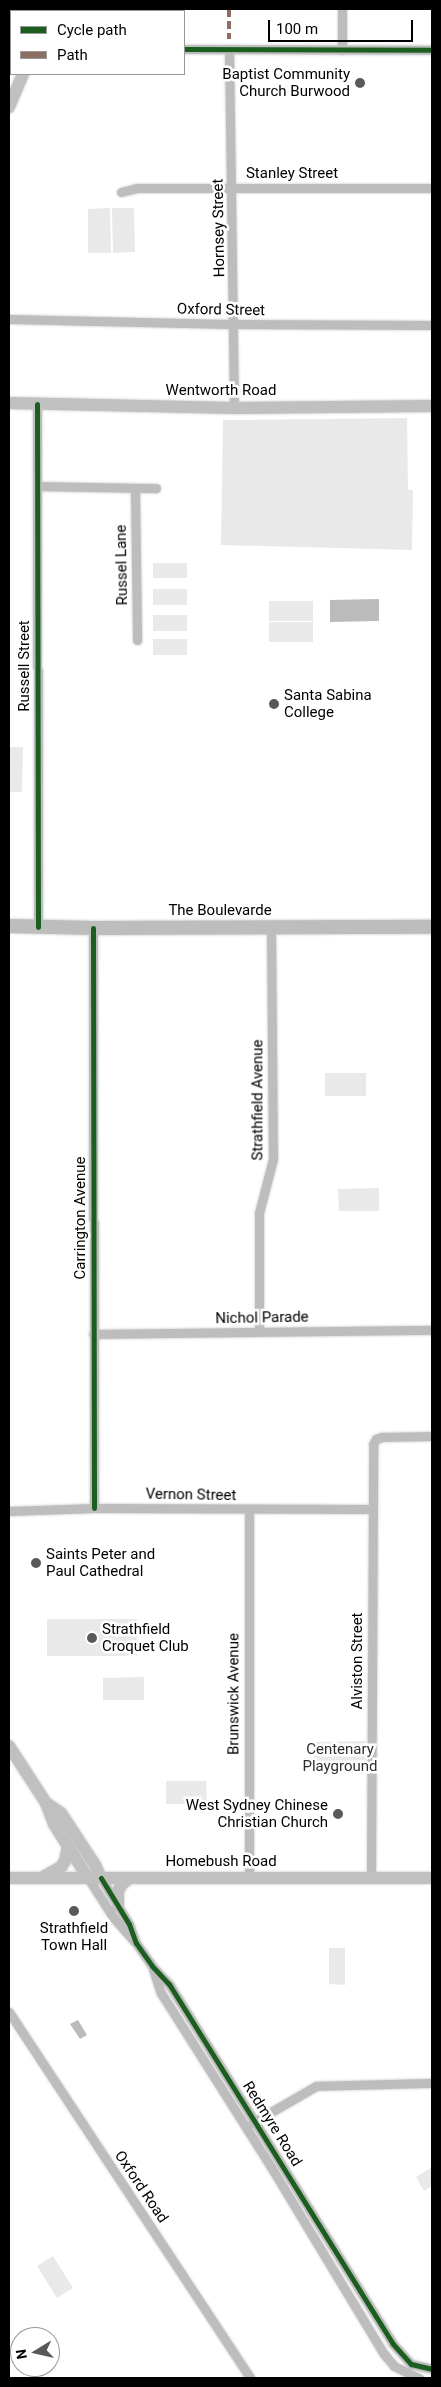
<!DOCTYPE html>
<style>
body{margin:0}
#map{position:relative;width:441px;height:2387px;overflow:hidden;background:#fff;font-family:Roboto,sans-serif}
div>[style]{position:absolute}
.green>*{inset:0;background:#e9e9e9}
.water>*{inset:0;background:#bbb}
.roads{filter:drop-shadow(0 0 1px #dbdbdb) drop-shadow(0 0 1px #dbdbdb)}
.street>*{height:9px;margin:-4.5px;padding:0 4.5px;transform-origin:4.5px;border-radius:4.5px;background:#bdbdbd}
.secondary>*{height:12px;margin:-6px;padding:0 6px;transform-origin:6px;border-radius:6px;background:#c0c0c0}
.primary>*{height:14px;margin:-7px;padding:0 7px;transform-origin:7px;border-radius:7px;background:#bdbdbd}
.rail>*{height:5px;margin-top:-2.5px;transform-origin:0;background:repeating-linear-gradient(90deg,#fff 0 9px,#bdbdbd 0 18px);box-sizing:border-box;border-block:1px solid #bdbdbd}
.quiet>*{height:4px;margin-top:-2px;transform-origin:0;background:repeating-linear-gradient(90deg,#8d6e63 0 8px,transparent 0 12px)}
.cycleway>*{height:5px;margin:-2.5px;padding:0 2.5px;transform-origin:2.5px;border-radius:2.5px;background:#1b5e20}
.dots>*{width:14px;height:14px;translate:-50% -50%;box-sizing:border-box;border:2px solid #fff;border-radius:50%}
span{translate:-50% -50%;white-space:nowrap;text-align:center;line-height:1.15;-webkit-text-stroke:5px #fff;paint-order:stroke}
.poi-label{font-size:15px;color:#000}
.right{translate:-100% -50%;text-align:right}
.left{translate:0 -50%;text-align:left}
.street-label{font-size:15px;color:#000}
.park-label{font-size:15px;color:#2e2e2e}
.frame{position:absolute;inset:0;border:10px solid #000;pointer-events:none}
.legend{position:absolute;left:10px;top:10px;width:175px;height:65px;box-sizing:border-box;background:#fff;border:1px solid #999;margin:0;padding:6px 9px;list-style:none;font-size:15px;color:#000}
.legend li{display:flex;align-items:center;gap:10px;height:25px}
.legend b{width:25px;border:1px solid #999}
.north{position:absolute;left:10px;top:2327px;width:50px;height:50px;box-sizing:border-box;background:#fff;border:1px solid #999;border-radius:50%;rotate:261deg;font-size:14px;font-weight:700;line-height:20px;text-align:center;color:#000}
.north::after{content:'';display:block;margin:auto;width:18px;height:22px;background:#595959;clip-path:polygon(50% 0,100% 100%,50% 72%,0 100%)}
.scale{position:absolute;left:268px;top:20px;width:145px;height:22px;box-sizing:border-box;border:2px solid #000;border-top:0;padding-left:6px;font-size:15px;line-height:18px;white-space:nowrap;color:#000;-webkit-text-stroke:4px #fff;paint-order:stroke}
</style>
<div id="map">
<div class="green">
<div style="clip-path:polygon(110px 208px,111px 253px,88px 253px,88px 209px)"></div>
<div style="clip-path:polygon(112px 208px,134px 208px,135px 252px,113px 253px)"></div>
<div style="clip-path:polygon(407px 418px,408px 490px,413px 490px,412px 550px,221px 545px,223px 420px)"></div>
<div style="clip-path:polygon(153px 563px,187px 563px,187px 578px,153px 578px)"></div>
<div style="clip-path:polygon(153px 589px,187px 589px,187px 605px,153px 605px)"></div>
<div style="clip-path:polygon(269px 601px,313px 601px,313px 621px,269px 621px)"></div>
<div style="clip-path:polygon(153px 615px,187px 615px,187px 631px,153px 631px)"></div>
<div style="clip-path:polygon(269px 622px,313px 622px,313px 642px,269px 642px)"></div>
<div style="clip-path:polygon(153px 639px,187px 639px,187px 655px,153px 655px)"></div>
<div style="clip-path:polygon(9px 747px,23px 747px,22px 792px,9px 792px)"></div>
<div style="clip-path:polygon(325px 1073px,366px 1073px,366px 1096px,325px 1096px)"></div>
<div style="clip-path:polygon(379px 1188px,379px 1211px,339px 1211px,338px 1189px)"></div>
<div style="clip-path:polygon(47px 1619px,137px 1619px,137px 1656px,47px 1656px)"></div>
<div style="clip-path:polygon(144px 1677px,144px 1700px,103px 1700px,103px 1678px)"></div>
<div style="clip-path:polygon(366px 1741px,366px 1773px,314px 1773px,313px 1742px)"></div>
<div style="clip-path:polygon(166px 1781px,206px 1781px,207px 1804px,166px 1804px)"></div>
<div style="clip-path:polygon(329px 1948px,345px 1948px,345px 1985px,329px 1984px)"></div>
<div style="clip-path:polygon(432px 2167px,432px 2186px,424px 2191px,416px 2177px)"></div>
<div style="clip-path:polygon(53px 2256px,73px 2288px,57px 2298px,37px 2266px)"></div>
</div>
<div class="water">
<div style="clip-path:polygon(379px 599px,379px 621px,330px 622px,330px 600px)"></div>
<div style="clip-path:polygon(78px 2020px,87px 2035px,80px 2039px,70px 2024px)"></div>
</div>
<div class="roads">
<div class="street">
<div style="left:184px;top:49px;width:248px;rotate:0.2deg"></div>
<div style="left:229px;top:49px;width:359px;rotate:89.2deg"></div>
<div style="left:342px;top:50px;width:41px;rotate:-90deg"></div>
<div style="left:121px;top:192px;width:16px;rotate:-14deg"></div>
<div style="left:137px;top:188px;width:295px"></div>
<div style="left:9px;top:319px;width:219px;rotate:1.3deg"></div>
<div style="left:228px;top:324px;width:204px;rotate:0.3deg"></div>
<div style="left:37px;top:404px;width:523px;rotate:89.89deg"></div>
<div style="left:38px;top:486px;width:118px;rotate:1deg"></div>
<div style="left:135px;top:490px;width:150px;rotate:89.2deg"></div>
<div style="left:93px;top:928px;width:580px;rotate:89.9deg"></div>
<div style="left:259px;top:1332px;width:119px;rotate:-90deg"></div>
<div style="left:259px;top:1213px;width:56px;rotate:-75.5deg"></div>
<div style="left:273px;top:1159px;width:232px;rotate:-90.5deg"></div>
<div style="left:93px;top:1334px;width:339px;rotate:-0.7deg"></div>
<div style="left:249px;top:1510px;width:368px;rotate:90deg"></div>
<div style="left:9px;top:1511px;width:85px;rotate:-2deg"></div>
<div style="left:94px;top:1508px;width:278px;rotate:0.2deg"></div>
<div style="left:88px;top:1878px;width:46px;rotate:57.3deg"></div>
<div style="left:113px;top:1917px;width:32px;rotate:49deg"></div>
<div style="left:101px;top:1878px;width:54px;rotate:58.7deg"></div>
<div style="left:129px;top:1924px;width:20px;rotate:70deg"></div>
<div style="left:136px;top:1943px;width:28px;rotate:55deg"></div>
<div style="left:152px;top:1966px;width:25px;rotate:47deg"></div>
<div style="left:169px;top:1984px;width:424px;rotate:58.1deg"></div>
<div style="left:393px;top:2344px;width:27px;rotate:48deg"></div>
<div style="left:411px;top:2364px;width:22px;rotate:13deg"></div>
<div style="left:371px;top:1878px;width:434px;rotate:-89.7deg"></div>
<div style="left:373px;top:1444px;width:6px;rotate:-59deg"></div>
<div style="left:376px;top:1439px;width:6px;rotate:-18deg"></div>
<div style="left:382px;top:1437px;width:50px;rotate:-1.1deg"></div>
<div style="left:153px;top:1969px;width:25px;rotate:72deg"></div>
<div style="left:161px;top:1993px;width:206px;rotate:57.7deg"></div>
<div style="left:271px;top:2167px;width:218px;rotate:58.9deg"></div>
<div style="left:384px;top:2354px;width:16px;rotate:50deg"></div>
<div style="left:394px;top:2366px;width:28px;rotate:26deg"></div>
<div style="left:9px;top:2012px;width:438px;rotate:56.6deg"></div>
<div style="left:252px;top:2123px;width:74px;rotate:-30deg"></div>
<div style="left:316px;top:2086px;width:116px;rotate:-1.5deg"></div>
</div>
<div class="secondary">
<div style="left:69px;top:11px;width:2px;rotate:-63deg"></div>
<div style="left:80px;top:11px;width:3px;rotate:-45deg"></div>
<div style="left:9px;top:107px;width:36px;rotate:-67deg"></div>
<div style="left:9px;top:403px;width:225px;rotate:1.3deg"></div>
<div style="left:234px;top:408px;width:198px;rotate:-0.6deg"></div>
<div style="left:9px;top:1746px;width:68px;rotate:57deg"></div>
<div style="left:46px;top:1803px;width:22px;rotate:69deg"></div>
<div style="left:54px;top:1824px;width:64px;rotate:57.8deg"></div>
<div style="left:46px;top:1803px;width:18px;rotate:34deg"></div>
<div style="left:61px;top:1813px;width:62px;rotate:56.8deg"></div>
<div style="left:95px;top:1865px;width:14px;rotate:65deg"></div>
<div style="left:43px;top:1877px;width:21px;rotate:-29deg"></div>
<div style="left:61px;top:1867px;width:7px;rotate:-56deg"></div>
<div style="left:65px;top:1861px;width:15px;rotate:-79deg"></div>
<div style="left:9px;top:1878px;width:423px"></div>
<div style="left:118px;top:1906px;width:15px;rotate:-90deg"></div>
<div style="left:118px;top:1891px;width:8px;rotate:-60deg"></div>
<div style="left:122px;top:1884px;width:10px;rotate:-37deg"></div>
</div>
<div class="primary">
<div style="left:9px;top:926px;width:84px;rotate:1.4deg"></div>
<div style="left:93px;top:928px;width:339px;rotate:-0.2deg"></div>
</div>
</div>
<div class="rail">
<div style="left:9px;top:11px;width:2px;rotate:-90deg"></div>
<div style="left:20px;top:11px;width:2px;rotate:-63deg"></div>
<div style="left:9px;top:29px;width:9px;rotate:-77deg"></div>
<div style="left:9px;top:49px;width:8px;rotate:-76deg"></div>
</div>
<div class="quiet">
<div style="left:229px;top:9px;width:30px;rotate:90deg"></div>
</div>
<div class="cycleway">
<div style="left:184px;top:49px;width:248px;rotate:0.2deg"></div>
<div style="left:37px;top:404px;width:523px;rotate:89.89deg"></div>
<div style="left:93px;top:928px;width:580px;rotate:89.9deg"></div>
<div style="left:101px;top:1878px;width:54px;rotate:58.7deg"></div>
<div style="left:129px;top:1924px;width:20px;rotate:70deg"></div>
<div style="left:136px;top:1943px;width:28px;rotate:55deg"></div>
<div style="left:152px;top:1966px;width:25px;rotate:47deg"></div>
<div style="left:169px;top:1984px;width:424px;rotate:58.1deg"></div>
<div style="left:393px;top:2344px;width:27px;rotate:48deg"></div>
<div style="left:411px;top:2364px;width:22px;rotate:13deg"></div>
</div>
<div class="dots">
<div style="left:360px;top:83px;background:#595959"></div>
<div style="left:274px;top:704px;background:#595959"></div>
<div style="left:36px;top:1563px;background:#595959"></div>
<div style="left:92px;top:1638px;background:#595959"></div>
<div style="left:338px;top:1814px;background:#595959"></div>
<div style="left:74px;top:1911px;background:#595959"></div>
</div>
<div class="poi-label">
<span class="right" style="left:350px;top:83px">Baptist Community<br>Church Burwood</span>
<span class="left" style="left:284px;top:704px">Santa Sabina<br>College</span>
<span class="left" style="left:46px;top:1563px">Saints Peter and<br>Paul Cathedral</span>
<span class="left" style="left:102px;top:1638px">Strathfield<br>Croquet Club</span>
<span class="right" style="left:328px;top:1814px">West Sydney Chinese<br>Christian Church</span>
<span style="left:74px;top:1937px">Strathfield<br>Town Hall</span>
</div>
<div class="street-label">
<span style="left:292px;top:174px">Stanley Street</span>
<span style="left:219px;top:228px;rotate:-91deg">Hornsey Street</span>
<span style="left:221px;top:310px;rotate:1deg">Oxford Street</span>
<span style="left:221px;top:391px">Wentworth Road</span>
<span style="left:122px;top:565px;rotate:-91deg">Russel Lane</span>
<span style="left:25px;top:666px;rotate:-90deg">Russell Street</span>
<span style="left:220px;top:911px">The Boulevarde</span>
<span style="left:258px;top:1100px;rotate:-90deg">Strathfield Avenue</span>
<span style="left:81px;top:1218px;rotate:-90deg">Carrington Avenue</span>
<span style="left:262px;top:1318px;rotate:-1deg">Nichol Parade</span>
<span style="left:191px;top:1495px;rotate:1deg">Vernon Street</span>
<span style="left:358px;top:1661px;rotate:-90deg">Alviston Street</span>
<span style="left:234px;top:1694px;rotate:-90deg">Brunswick Avenue</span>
<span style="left:221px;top:1862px">Homebush Road</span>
<span style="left:272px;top:2124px;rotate:58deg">Redmyre Road</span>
<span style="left:141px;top:2187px;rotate:56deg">Oxford Road</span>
</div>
<div class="park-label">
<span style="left:340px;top:1758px">Centenary<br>Playground</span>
</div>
<div class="frame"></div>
<ul class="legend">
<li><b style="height:6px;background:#1b5e20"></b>Cycle path</li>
<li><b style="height:6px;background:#8d6e63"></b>Path</li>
</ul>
<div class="north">N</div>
<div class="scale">100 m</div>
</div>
